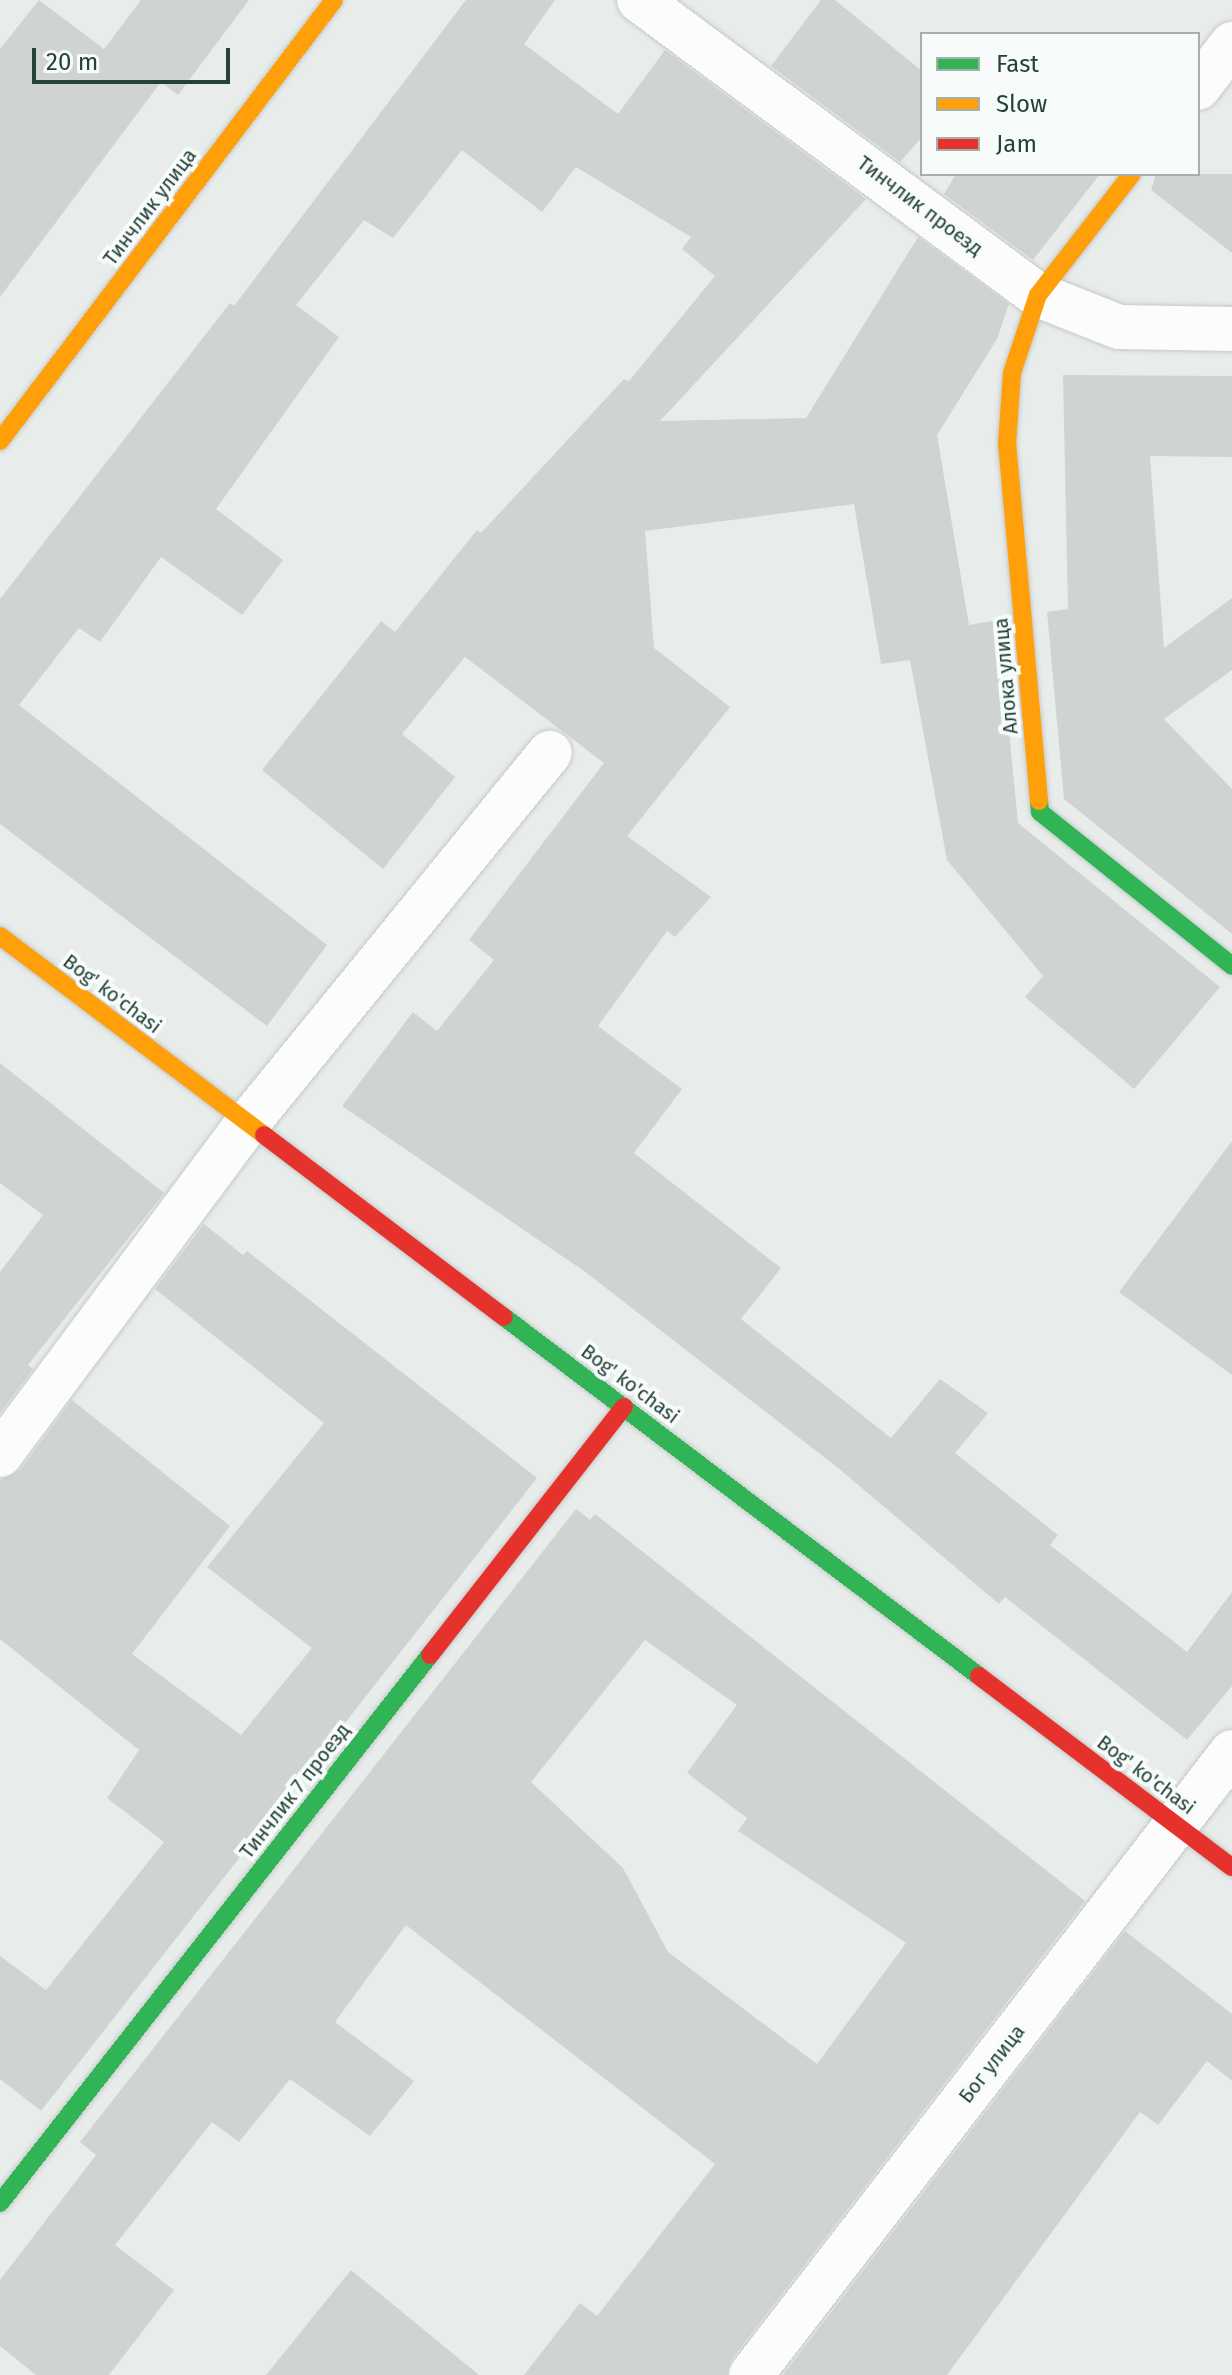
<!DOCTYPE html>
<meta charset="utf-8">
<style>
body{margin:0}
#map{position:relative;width:1232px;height:2375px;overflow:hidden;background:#e8edeb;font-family:"Fira Sans",sans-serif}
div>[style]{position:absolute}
.building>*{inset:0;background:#cfd4d2}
.roads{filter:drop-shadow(0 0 2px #c5cac8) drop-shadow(0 0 2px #c5cac8)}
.street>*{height:44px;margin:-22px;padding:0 22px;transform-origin:22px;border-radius:22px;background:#fcfcfc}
.fast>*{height:18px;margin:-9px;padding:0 9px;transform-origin:9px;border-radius:9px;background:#30b455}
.slow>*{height:18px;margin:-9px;padding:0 9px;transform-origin:9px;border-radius:9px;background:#ff9f0a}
.jam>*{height:18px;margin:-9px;padding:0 9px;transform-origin:9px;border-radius:9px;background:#e5322d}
span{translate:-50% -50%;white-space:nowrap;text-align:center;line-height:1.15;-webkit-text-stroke:8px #f7fbf9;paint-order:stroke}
.street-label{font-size:20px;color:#24423a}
.legend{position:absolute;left:920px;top:32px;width:280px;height:144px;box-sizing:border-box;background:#f7fbf9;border:2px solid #a3b1ad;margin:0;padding:10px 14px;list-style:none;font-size:24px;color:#24423a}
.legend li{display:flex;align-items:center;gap:16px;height:40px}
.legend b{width:40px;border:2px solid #a3b1ad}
.scale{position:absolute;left:32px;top:48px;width:198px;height:36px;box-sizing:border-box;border:4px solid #24423a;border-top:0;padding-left:10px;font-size:24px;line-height:28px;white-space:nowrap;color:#24423a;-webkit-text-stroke:6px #f7fbf9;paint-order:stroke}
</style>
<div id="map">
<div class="building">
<div style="clip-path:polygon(39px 0,104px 49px,141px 0,249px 0,178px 95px,161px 82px,0 297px,0 49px)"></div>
<div style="clip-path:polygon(466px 0,555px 0,524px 44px,618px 114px,665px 50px,866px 199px,660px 421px,806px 418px,918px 237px,1009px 304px,997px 339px,937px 435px,969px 625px,998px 620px,1018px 823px,1220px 987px,1134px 1089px,1025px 997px,1043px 976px,947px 860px,910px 660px,881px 664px,854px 504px,645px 531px,654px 648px,730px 707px,627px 836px,711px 897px,675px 937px,667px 931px,598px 1026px,682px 1089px,634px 1153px,781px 1268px,741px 1319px,891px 1438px,940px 1379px,988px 1413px,955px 1453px,1058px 1535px,1050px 1545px,1187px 1652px,1232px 1592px,1232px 1686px,1187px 1740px,1005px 1597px,999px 1604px,837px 1467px,584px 1271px,342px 1106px,413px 1012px,437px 1031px,494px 960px,469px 940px,604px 763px,465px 657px,402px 734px,455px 777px,383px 869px,262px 770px,381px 621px,395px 632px,477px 530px,481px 533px,624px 379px,629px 381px,715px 276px,682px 249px,691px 237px,576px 167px,542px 212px,462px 150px,393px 238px,364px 220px,296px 305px,339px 337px,216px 509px,283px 560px,242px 615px,161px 557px,100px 642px,79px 628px,19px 705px,327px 945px,267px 1026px,0 824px,0 599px,230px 303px,234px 306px)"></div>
<div style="clip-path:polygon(821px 0,835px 0,922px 71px,922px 137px,900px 162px,771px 66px)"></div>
<div style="clip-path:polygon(956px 174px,1100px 174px,1033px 260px,944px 194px)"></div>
<div style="clip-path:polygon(1156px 174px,1232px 174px,1232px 253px,1151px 190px)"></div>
<div style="clip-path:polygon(1063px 375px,1232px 376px,1232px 457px,1150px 456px,1164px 648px,1232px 598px,1232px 670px,1164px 719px,1232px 789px,1232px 934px,1064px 799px,1047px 612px,1068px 609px)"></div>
<div style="clip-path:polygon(0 1063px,164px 1193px,28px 1365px,33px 1369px,0 1413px,0 1272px,43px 1215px,0 1183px)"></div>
<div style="clip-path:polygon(1232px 1141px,1232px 1375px,1119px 1292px)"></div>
<div style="clip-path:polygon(204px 1224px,243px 1255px,247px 1251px,537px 1478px,41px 2111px,0 2079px,0 1956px,46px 1990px,164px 1842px,107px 1798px,139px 1750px,0 1639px,0 1480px,20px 1470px,72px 1400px,230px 1526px,132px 1654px,241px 1735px,312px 1648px,207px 1567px,324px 1423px,155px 1289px)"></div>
<div style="clip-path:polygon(evenodd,576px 1509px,590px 1520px,595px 1514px,1085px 1901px,731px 2360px,727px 2375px,524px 2375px,580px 2303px,597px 2316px,715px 2164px,406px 1925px,335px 2022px,414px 2081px,370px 2136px,290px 2079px,239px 2142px,212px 2122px,115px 2245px,174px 2290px,109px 2375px,36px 2375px,0 2346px,0 2280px,96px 2155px,80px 2142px,576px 1509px,645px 1640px,737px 1705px,687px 1773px,747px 1818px,738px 1831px,906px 1943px,817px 2064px,668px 1952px,623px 1868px,531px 1782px,645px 1640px)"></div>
<div style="clip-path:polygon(1125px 1931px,1232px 2014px,1232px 2081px,1207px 2061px,1158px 2125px,1140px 2112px,947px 2375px,783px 2375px)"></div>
<div style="clip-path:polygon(351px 2270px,479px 2375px,266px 2375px)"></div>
</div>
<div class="roads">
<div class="street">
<div style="left:639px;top:0;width:496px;rotate:36.5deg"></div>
<div style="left:1038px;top:295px;width:87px;rotate:21.6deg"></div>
<div style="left:1119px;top:327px;width:113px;rotate:1deg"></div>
<div style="left:1198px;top:88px;width:56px;rotate:-52.3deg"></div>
<div style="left:0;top:1455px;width:413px;rotate:-53.3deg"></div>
<div style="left:247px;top:1124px;width:479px;rotate:-50.8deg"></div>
<div style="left:751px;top:2375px;width:787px;rotate:-52.33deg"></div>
</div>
<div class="fast">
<div style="left:1039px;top:801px;width:11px;rotate:85deg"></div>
<div style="left:1040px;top:812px;width:246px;rotate:38.7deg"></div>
<div style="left:504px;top:1317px;width:595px;rotate:37.08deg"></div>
<div style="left:0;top:2203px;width:697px;rotate:-51.88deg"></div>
</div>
<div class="slow">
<div style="left:0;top:441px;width:553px;rotate:-52.86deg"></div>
<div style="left:1039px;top:801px;width:358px;rotate:-95.1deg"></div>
<div style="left:1007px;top:444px;width:71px;rotate:-86deg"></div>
<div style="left:1012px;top:373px;width:82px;rotate:-71.6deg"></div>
<div style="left:1038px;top:295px;width:153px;rotate:-52.2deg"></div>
<div style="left:0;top:936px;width:331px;rotate:37deg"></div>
</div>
<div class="jam">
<div style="left:264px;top:1135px;width:301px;rotate:37.2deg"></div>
<div style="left:430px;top:1655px;width:315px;rotate:-52deg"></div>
<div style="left:979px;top:1676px;width:317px;rotate:37.1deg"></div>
</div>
</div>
<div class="street-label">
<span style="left:920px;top:206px;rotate:37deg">Тинчлик проезд</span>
<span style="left:150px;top:207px;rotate:-53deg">Тинчлик улица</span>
<span style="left:1006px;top:676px;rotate:-95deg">Алока улица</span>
<span style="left:112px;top:994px;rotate:37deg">Bog' ko'chasi</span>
<span style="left:630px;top:1384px;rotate:37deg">Bog' ko'chasi</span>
<span style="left:1146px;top:1775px;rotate:37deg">Bog' ko'chasi</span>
<span style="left:295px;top:1791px;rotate:-52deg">Тинчлик 7 проезд</span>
<span style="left:992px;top:2064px;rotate:-52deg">Бог улица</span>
</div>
<ul class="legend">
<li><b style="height:10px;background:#30b455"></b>Fast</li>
<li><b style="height:10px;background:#ff9f0a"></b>Slow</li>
<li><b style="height:10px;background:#e5322d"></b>Jam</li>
</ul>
<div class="scale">20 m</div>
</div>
